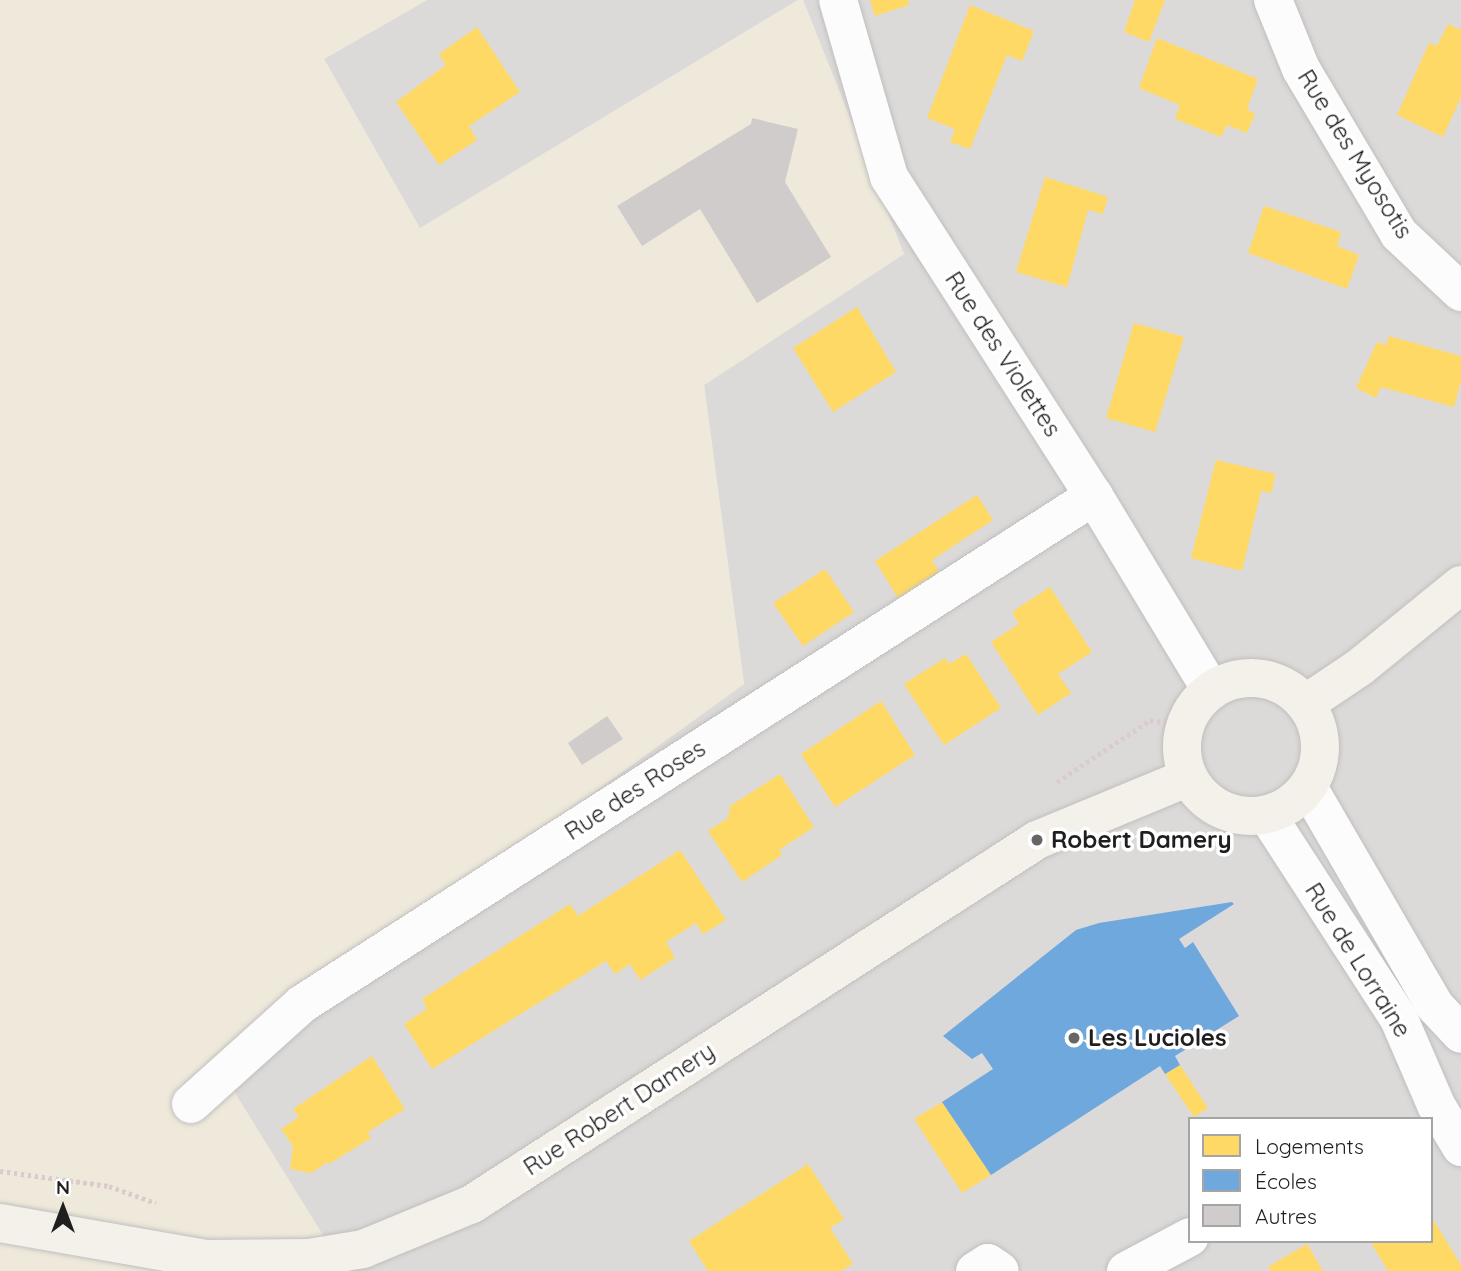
<!DOCTYPE html>
<meta charset="utf-8">
<style>
body{margin:0}
#map{position:relative;width:1461px;height:1271px;overflow:hidden;background:#edeae8;font-family:Quicksand,sans-serif}
div>[style]{position:absolute}
.residential>*{inset:0;background:#dcdad9}
.farmland>*{inset:0;background:#eee9db}
.homes>*{inset:0;background:#ffd966}
.schools>*{inset:0;background:#6fa8dc}
.building>*{inset:0;background:#d0cccb}
.path>*{height:4.5px;margin-top:-2.25px;transform-origin:0;background:repeating-linear-gradient(90deg,#dacbcd 0 3.5px,transparent 0 7px)}
.roads{filter:drop-shadow(0 0 2px #c0bfbe) drop-shadow(0 0 2px #c0bfbe)}
.street>*{height:38px;margin:-19px;padding:0 19px;transform-origin:19px;border-radius:19px;background:#fcfcfc}
.secondary>*{height:38px;margin:-19px;padding:0 19px;transform-origin:19px;border-radius:19px;background:#f4f1eb}
.secondary>.ring{margin:-19px;padding:0;box-sizing:content-box;background:none;border:38px solid #f4f1eb;border-radius:50%}
.dots>*{width:19px;height:19px;translate:-50% -50%;box-sizing:border-box;border:4px solid #fff;border-radius:50%}
span{translate:-50% -50%;white-space:nowrap;text-align:center;line-height:1.15;-webkit-text-stroke:7px #fff;paint-order:stroke}
.street-label{font-size:24px;color:#1f1f1f}
.poi-label{font-size:24px;color:#1f1f1f;font-weight:700}
.left{translate:0 -50%;text-align:left}
.legend{position:absolute;left:1188px;top:1117px;width:245px;height:126px;box-sizing:border-box;background:#fff;border:2px solid #a5a5a5;margin:0;padding:9px 12px;list-style:none;font-size:21px;color:#1f1f1f}
.legend li{display:flex;align-items:center;gap:14px;height:35px}
.legend b{width:35px;border:2px solid #a5a5a5}
.north{position:absolute;left:28px;top:1173px;width:70px;height:70px;-webkit-text-stroke:5px #fff;paint-order:stroke;rotate:0deg;font-size:19px;font-weight:700;line-height:28px;text-align:center;color:#1f1f1f}
.north::after{content:'';display:block;margin:auto;width:24px;height:32px;background:#1f1f1f;clip-path:polygon(50% 0,100% 100%,50% 72%,0 100%)}
</style>
<div id="map">
<div class="residential">
<div style="clip-path:polygon(427px 0,798px 0,420px 229px,324px 59px)"></div>
<div style="clip-path:polygon(evenodd,803px 0,1461px 0,1461px 1271px,345px 1271px,217px 1064px,744px 684px,704px 385px,904px 254px,803px 0,1190px 1119px,1431px 1119px,1431px 1241px,1190px 1241px,1190px 1119px)"></div>
</div>
<div class="farmland">
<div style="clip-path:polygon(0 0,427px 0,324px 59px,420px 228px,798px 0,803px 0,904px 254px,704px 385px,744px 684px,217px 1064px,345px 1271px,0 1271px)"></div>
</div>
<div class="homes">
<div style="clip-path:polygon(870px 0,908px 0,909px 5px,875px 16px)"></div>
<div style="clip-path:polygon(1135px 0,1165px 0,1149px 42px,1124px 32px)"></div>
<div style="clip-path:polygon(970px 5px,1034px 31px,1022px 61px,1007px 55px,970px 149px,950px 142px,955px 129px,927px 118px)"></div>
<div style="clip-path:polygon(1448px 24px,1461px 30px,1461px 97px,1443px 137px,1397px 115px,1429px 43px,1437px 46px)"></div>
<div style="clip-path:polygon(477px 27px,520px 92px,469px 126px,477px 140px,439px 165px,396px 102px,446px 65px,439px 54px)"></div>
<div style="clip-path:polygon(1157px 38px,1258px 79px,1247px 109px,1255px 114px,1247px 133px,1227px 125px,1221px 137px,1175px 119px,1180px 105px,1139px 88px)"></div>
<div style="clip-path:polygon(1045px 177px,1108px 197px,1103px 214px,1088px 210px,1067px 287px,1016px 272px)"></div>
<div style="clip-path:polygon(1264px 206px,1341px 232px,1337px 246px,1359px 255px,1347px 289px,1248px 253px)"></div>
<div style="clip-path:polygon(857px 307px,896px 372px,833px 412px,793px 348px)"></div>
<div style="clip-path:polygon(1134px 323px,1184px 337px,1155px 432px,1106px 418px)"></div>
<div style="clip-path:polygon(1389px 336px,1461px 356px,1461px 381px,1454px 407px,1381px 387px,1376px 398px,1356px 388px,1377px 342px,1386px 345px)"></div>
<div style="clip-path:polygon(1216px 460px,1276px 474px,1271px 493px,1261px 491px,1242px 571px,1191px 558px)"></div>
<div style="clip-path:polygon(977px 495px,993px 520px,932px 560px,939px 572px,898px 598px,875px 561px)"></div>
<div style="clip-path:polygon(825px 569px,854px 612px,803px 646px,773px 603px)"></div>
<div style="clip-path:polygon(1050px 587px,1092px 652px,1058px 674px,1071px 693px,1038px 715px,991px 642px,1019px 624px,1012px 612px)"></div>
<div style="clip-path:polygon(966px 654px,1001px 708px,944px 745px,904px 684px,945px 658px,949px 664px)"></div>
<div style="clip-path:polygon(881px 701px,915px 755px,835px 807px,801px 754px)"></div>
<div style="clip-path:polygon(780px 774px,814px 827px,779px 850px,782px 855px,742px 882px,708px 831px,728px 818px,730px 806px)"></div>
<div style="clip-path:polygon(680px 850px,726px 920px,703px 934px,696px 923px,666px 942px,675px 958px,640px 980px,630px 964px,615px 974px,606px 961px,432px 1069px,404px 1024px,427px 1009px,422px 999px,570px 904px,578px 916px)"></div>
<div style="clip-path:polygon(372px 1056px,405px 1109px,368px 1132px,371px 1138px,329px 1164px,328px 1162px,311px 1173px,290px 1169px,293px 1146px,281px 1129px,299px 1117px,293px 1109px)"></div>
<div style="clip-path:polygon(1180px 1065px,1208px 1108px,1194px 1117px,1165px 1074px)"></div>
<div style="clip-path:polygon(942px 1102px,991px 1175px,962px 1193px,914px 1119px)"></div>
<div style="clip-path:polygon(808px 1164px,844px 1219px,830px 1228px,853px 1264px,841px 1271px,708px 1271px,689px 1241px)"></div>
<div style="clip-path:polygon(1431px 1216px,1461px 1265px,1461px 1271px,1388px 1271px,1370px 1241px,1431px 1241px)"></div>
<div style="clip-path:polygon(1307px 1244px,1323px 1271px,1271px 1271px,1268px 1267px)"></div>
</div>
<div class="schools">
<div style="clip-path:polygon(1232px 902px,1234px 904px,1179px 939px,1185px 948px,1193px 942px,1239px 1016px,1175px 1056px,1180px 1065px,1165px 1074px,1160px 1066px,991px 1175px,942px 1102px,993px 1069px,982px 1053px,972px 1059px,943px 1036px,1076px 930px,1099px 923px)"></div>
</div>
<div class="building">
<div style="clip-path:polygon(752px 118px,798px 129px,785px 182px,831px 257px,757px 303px,700px 209px,642px 246px,617px 206px,751px 124px)"></div>
<div style="clip-path:polygon(607px 716px,623px 739px,582px 765px,568px 743px)"></div>
</div>
<div class="path">
<div style="left:1057px;top:782px;width:112px;rotate:-33.7deg"></div>
<div style="left:1150px;top:720px;width:33px;rotate:9deg"></div>
<div style="left:0;top:1171px;width:110px;rotate:7.8deg"></div>
<div style="left:109px;top:1186px;width:50px;rotate:19.9deg"></div>
</div>
<div class="roads">
<div class="street">
<div style="left:838px;top:0;width:184px;rotate:73.9deg"></div>
<div style="left:889px;top:177px;width:379px;rotate:57.3deg"></div>
<div style="left:1094px;top:496px;width:227px;rotate:58.9deg"></div>
<div style="left:1273px;top:0;width:74px;rotate:67.9deg"></div>
<div style="left:1301px;top:69px;width:192px;rotate:59.3deg"></div>
<div style="left:1399px;top:234px;width:85px;rotate:43.1deg"></div>
<div style="left:1308px;top:787px;width:253px;rotate:59.9deg"></div>
<div style="left:1435px;top:1006px;width:38px;rotate:47deg"></div>
<div style="left:1267px;top:815px;width:243px;rotate:57.1deg"></div>
<div style="left:1399px;top:1019px;width:94px;rotate:66.7deg"></div>
<div style="left:1436px;top:1105px;width:49px;rotate:59.2deg"></div>
<div style="left:191px;top:1104px;width:149px;rotate:-42deg"></div>
<div style="left:302px;top:1004px;width:941px;rotate:-32.68deg"></div>
<div style="left:975px;top:1271px;width:15px;rotate:-32deg"></div>
<div style="left:988px;top:1263px;width:14px;rotate:34deg"></div>
<div style="left:1126px;top:1271px;width:72px;rotate:-28deg"></div>
</div>
<div class="secondary">
<div class="ring" style="left:1182px;top:678px;width:100px;height:100px"></div>
<div style="left:1305px;top:704px;width:66px;rotate:-33.9deg"></div>
<div style="left:1360px;top:667px;width:130px;rotate:-39.1deg"></div>
<div style="left:0;top:1223px;width:209px;rotate:9.9deg"></div>
<div style="left:206px;top:1259px;width:103px;rotate:-0.6deg"></div>
<div style="left:309px;top:1258px;width:55px;rotate:-9.5deg"></div>
<div style="left:363px;top:1249px;width:118px;rotate:-22.4deg"></div>
<div style="left:472px;top:1204px;width:672px;rotate:-32.79deg"></div>
<div style="left:1037px;top:840px;width:162px;rotate:-22.5deg"></div>
</div>
</div>
<div class="dots">
<div style="left:1037px;top:840px;background:#676665"></div>
<div style="left:1074px;top:1038px;background:#676665"></div>
</div>
<div class="street-label">
<span style="left:1355px;top:154px;rotate:58deg">Rue des Myosotis</span>
<span style="left:1003px;top:354px;rotate:57deg">Rue des Violettes</span>
<span style="left:635px;top:790px;rotate:-33deg">Rue des Roses</span>
<span style="left:1358px;top:960px;rotate:58deg">Rue de Lorraine</span>
<span style="left:619px;top:1109px;rotate:-33deg">Rue Robert Damery</span>
</div>
<div class="poi-label">
<span class="left" style="left:1051px;top:840px">Robert Damery</span>
<span class="left" style="left:1088px;top:1038px">Les Lucioles</span>
</div>
<ul class="legend">
<li><b style="height:19px;background:#ffd966"></b>Logements</li>
<li><b style="height:19px;background:#6fa8dc"></b>Écoles</li>
<li><b style="height:19px;background:#d0cccb"></b>Autres</li>
</ul>
<div class="north">N</div>
</div>
